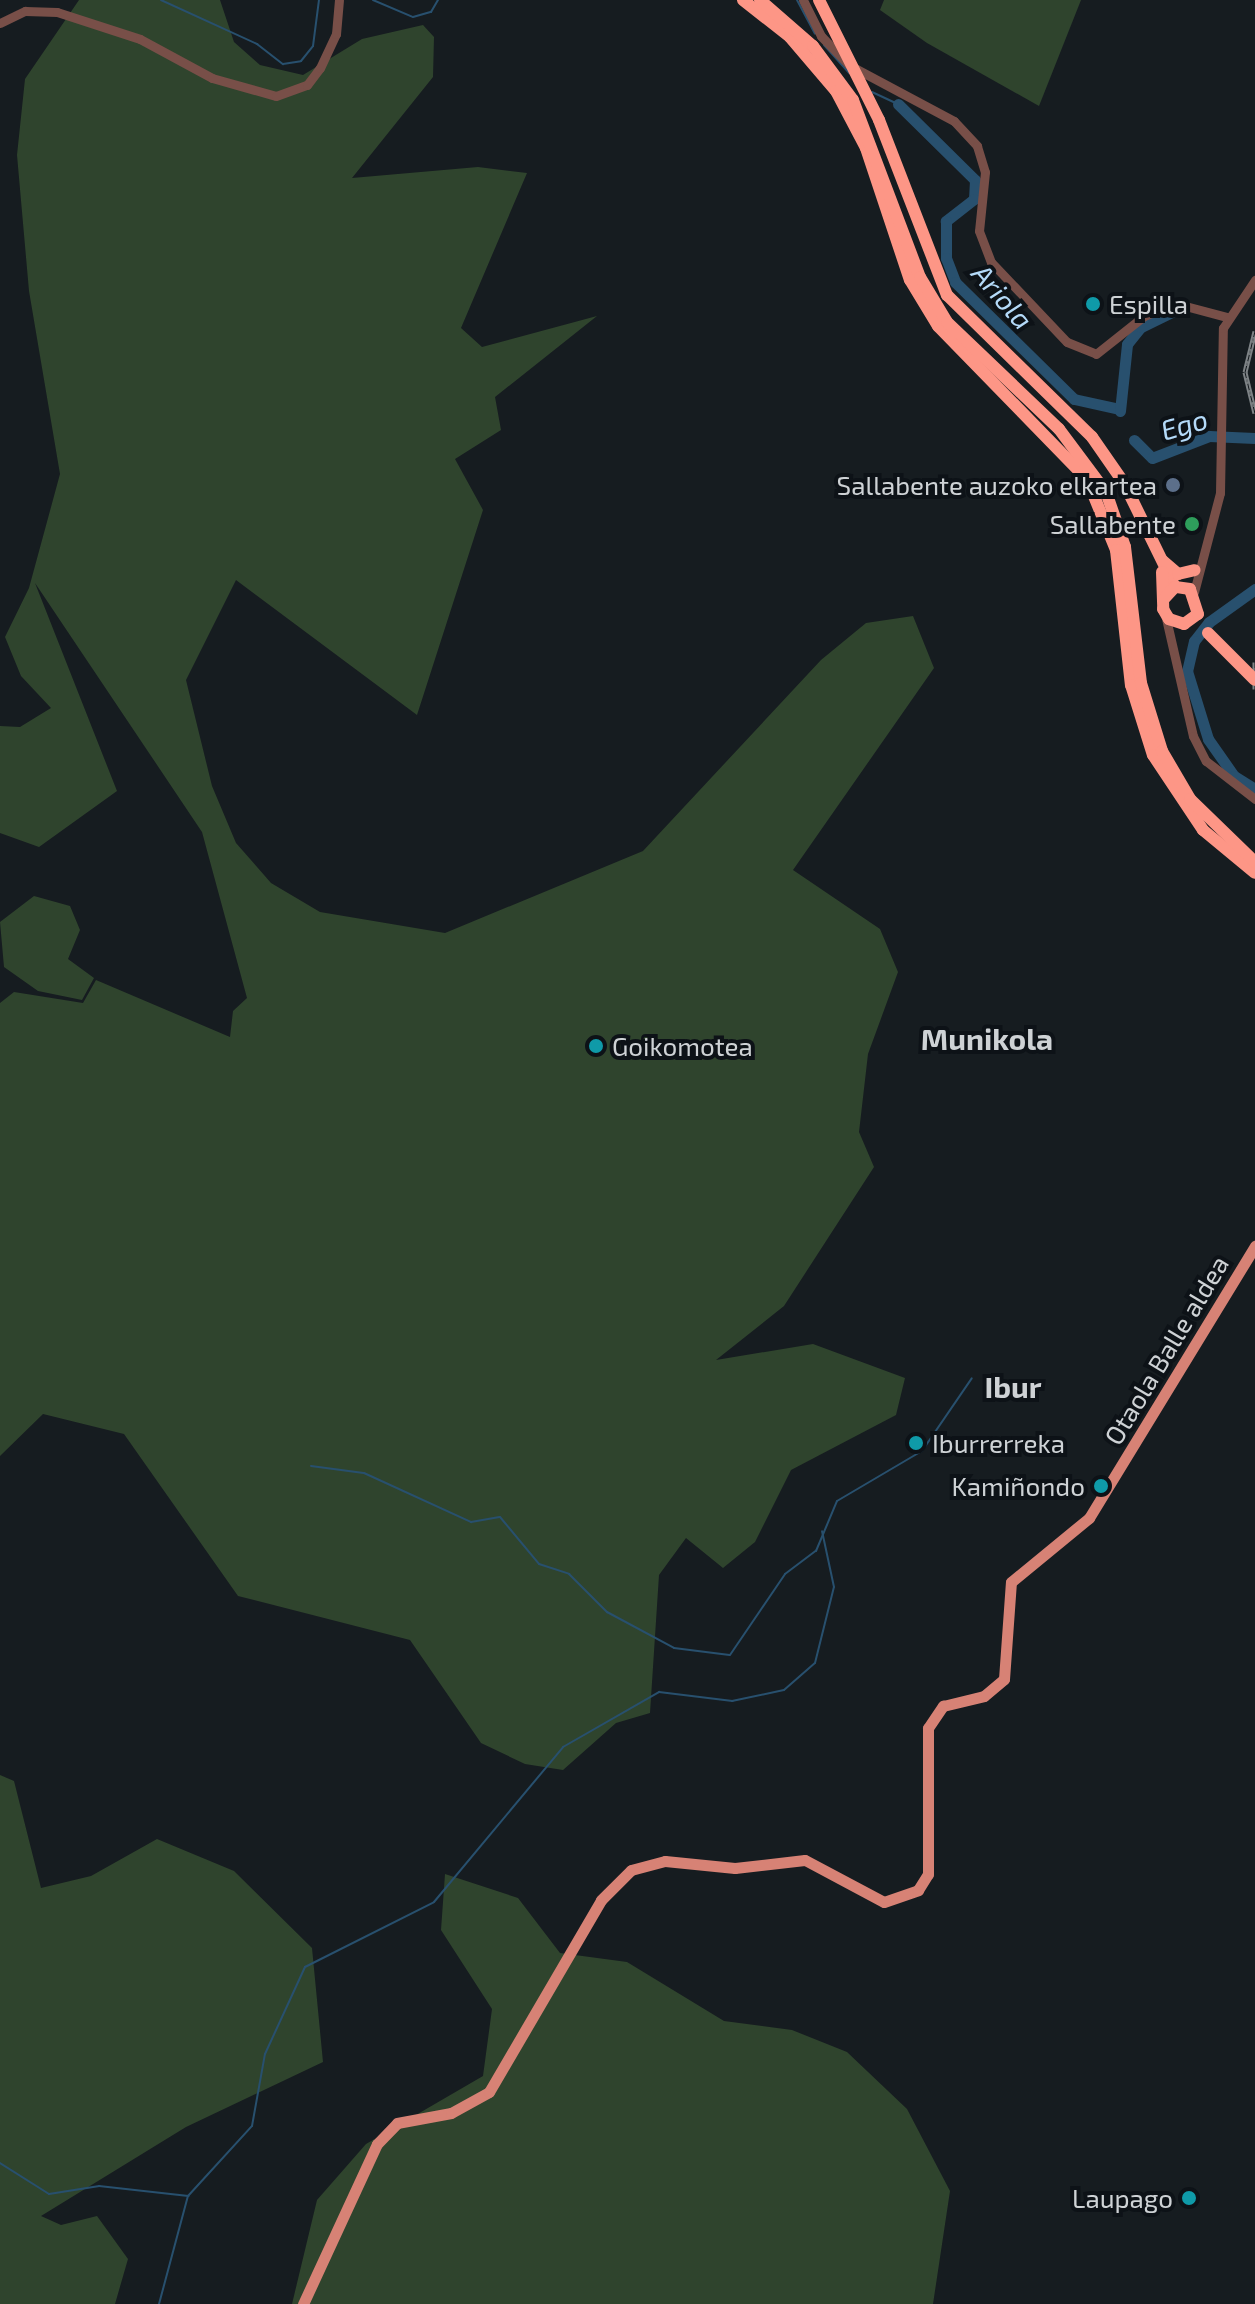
<!DOCTYPE html>
<meta charset="utf-8">
<style>
body{margin:0}
#map{position:relative;width:1255px;height:2304px;overflow:hidden;background:#161c20;font-family:"Exo 2",sans-serif}
div>[style]{position:absolute}
.green>*{inset:0;background:#2f442d}
.stream>*{height:2px;margin:-1px;padding:0 1px;transform-origin:1px;border-radius:1px;background:#28506e}
.river>*{height:11px;margin:-5.5px;padding:0 5.5px;transform-origin:5.5px;border-radius:5.5px;background:#28506e}
.minor>*{height:9px;margin:-4.5px;padding:0 4.5px;transform-origin:4.5px;border-radius:4.5px;background:#784f48}
.major>*{height:11px;margin:-5.5px;padding:0 5.5px;transform-origin:5.5px;border-radius:5.5px;background:#d78275}
.highway>*{height:12px;margin:-6px;padding:0 6px;transform-origin:6px;border-radius:6px;background:#fd9686}
.rail>*{height:5px;margin-top:-2.5px;transform-origin:0;background:repeating-linear-gradient(90deg,#0d1217 0 6px,#7e8386 0 12px);box-sizing:border-box;border-block:2px solid #7e8386}
.highway-bridge>*{height:12px;margin:-6px;padding:0 6px;transform-origin:6px;border-radius:6px;background:#fd9686}
.dots>*{width:22px;height:22px;translate:-50% -50%;box-sizing:border-box;border:4px solid #0d1217;border-radius:50%}
span{translate:-50% -50%;white-space:nowrap;text-align:center;line-height:1.15;-webkit-text-stroke:8px #0d1217;paint-order:stroke}
.poi-label{font-size:26px;color:#ced2d5}
.left{translate:0 -50%;text-align:left}
.right{translate:-100% -50%;text-align:right}
.street-label{font-size:26px;color:#ced2d5}
.water-label{font-size:28px;color:#b4daf9;font-style:italic}
.quarter-label{font-size:30px;color:#ced2d5;font-weight:700}
</style>
<div id="map">
<div class="green">
<div style="clip-path:polygon(79px 0,220px 0,234px 42px,260px 65px,303px 75px,362px 39px,423px 25px,434px 37px,433px 77px,352px 178px,478px 167px,527px 173px,461px 328px,482px 347px,597px 316px,495px 397px,501px 430px,455px 459px,483px 510px,417px 715px,236px 580px,186px 680px,212px 786px,236px 843px,271px 883px,320px 912px,445px 933px,643px 851px,821px 660px,866px 623px,913px 616px,934px 668px,793px 870px,880px 929px,898px 972px,868px 1054px,859px 1132px,874px 1167px,784px 1306px,716px 1360px,813px 1344px,905px 1378px,896px 1415px,791px 1470px,755px 1542px,723px 1568px,686px 1538px,659px 1575px,650px 1713px,616px 1723px,563px 1770px,525px 1764px,481px 1743px,410px 1640px,238px 1596px,124px 1434px,43px 1414px,0 1456px,0 1003px,14px 992px,83px 1003px,96px 980px,230px 1037px,233px 1011px,247px 998px,202px 832px,35px 583px,117px 791px,39px 847px,0 833px,0 726px,20px 727px,51px 708px,21px 676px,5px 637px,29px 588px,60px 474px,29px 291px,17px 155px,25px 79px)"></div>
<div style="clip-path:polygon(884px 0,1081px 0,1039px 106px,927px 43px,880px 10px)"></div>
<div style="clip-path:polygon(34px 896px,70px 906px,80px 930px,68px 959px,94px 978px,82px 1000px,38px 991px,4px 967px,0 922px)"></div>
<div style="clip-path:polygon(0 1775px,14px 1781px,41px 1888px,91px 1876px,157px 1839px,234px 1871px,312px 1948px,323px 2062px,186px 2127px,41px 2216px,61px 2225px,97px 2216px,128px 2259px,115px 2304px,0 2304px)"></div>
<div style="clip-path:polygon(445px 1874px,518px 1898px,560px 1953px,627px 1962px,724px 2021px,792px 2030px,847px 2052px,907px 2109px,950px 2191px,933px 2304px,292px 2304px,317px 2200px,366px 2144px,483px 2076px,492px 2009px,441px 1930px)"></div>
</div>
<div class="stream">
<div style="left:161px;top:0;width:106px;rotate:24.6deg"></div>
<div style="left:257px;top:44px;width:33px;rotate:38deg"></div>
<div style="left:283px;top:64px;width:18px;rotate:-9deg"></div>
<div style="left:301px;top:61px;width:19px;rotate:-51deg"></div>
<div style="left:313px;top:46px;width:46px;rotate:-82.6deg"></div>
<div style="left:373px;top:0;width:43px;rotate:23deg"></div>
<div style="left:413px;top:17px;width:19px;rotate:-16deg"></div>
<div style="left:431px;top:12px;width:14px;rotate:-60deg"></div>
<div style="left:797px;top:0;width:38px;rotate:62deg"></div>
<div style="left:824px;top:45px;width:38px;rotate:48deg"></div>
<div style="left:872px;top:92px;width:29px;rotate:25deg"></div>
<div style="left:311px;top:1466px;width:53px;rotate:7.5deg"></div>
<div style="left:364px;top:1473px;width:118px;rotate:24.6deg"></div>
<div style="left:471px;top:1522px;width:29px;rotate:-10deg"></div>
<div style="left:500px;top:1517px;width:61px;rotate:50.3deg"></div>
<div style="left:539px;top:1564px;width:32px;rotate:18deg"></div>
<div style="left:569px;top:1574px;width:54px;rotate:45deg"></div>
<div style="left:607px;top:1612px;width:76px;rotate:28.2deg"></div>
<div style="left:674px;top:1648px;width:56px;rotate:7.1deg"></div>
<div style="left:730px;top:1655px;width:98px;rotate:-55.8deg"></div>
<div style="left:785px;top:1574px;width:39px;rotate:-37deg"></div>
<div style="left:816px;top:1551px;width:54px;rotate:-67.2deg"></div>
<div style="left:837px;top:1501px;width:99px;rotate:-30.5deg"></div>
<div style="left:922px;top:1451px;width:88px;rotate:-55.6deg"></div>
<div style="left:0;top:2163px;width:58px;rotate:32.3deg"></div>
<div style="left:49px;top:2194px;width:51px;rotate:-9.1deg"></div>
<div style="left:99px;top:2186px;width:90px;rotate:6.4deg"></div>
<div style="left:159px;top:2304px;width:112px;rotate:-75deg"></div>
<div style="left:188px;top:2196px;width:95px;rotate:-47.6deg"></div>
<div style="left:252px;top:2126px;width:73px;rotate:-79.8deg"></div>
<div style="left:265px;top:2054px;width:96px;rotate:-65.3deg"></div>
<div style="left:305px;top:1967px;width:144px;rotate:-26.7deg"></div>
<div style="left:434px;top:1902px;width:202px;rotate:-50.2deg"></div>
<div style="left:563px;top:1747px;width:111px;rotate:-29.8deg"></div>
<div style="left:659px;top:1692px;width:74px;rotate:7deg"></div>
<div style="left:732px;top:1701px;width:53px;rotate:-11.9deg"></div>
<div style="left:784px;top:1690px;width:41px;rotate:-41.1deg"></div>
<div style="left:815px;top:1663px;width:78px;rotate:-76deg"></div>
<div style="left:834px;top:1587px;width:57px;rotate:-102.1deg"></div>
</div>
<div class="river">
<div style="left:898px;top:104px;width:108px;rotate:44.6deg"></div>
<div style="left:975px;top:180px;width:19px;rotate:93deg"></div>
<div style="left:974px;top:199px;width:36px;rotate:142deg"></div>
<div style="left:946px;top:221px;width:37px;rotate:90deg"></div>
<div style="left:946px;top:258px;width:26px;rotate:69deg"></div>
<div style="left:955px;top:282px;width:167px;rotate:44.5deg"></div>
<div style="left:1074px;top:399px;width:46px;rotate:12.5deg"></div>
<div style="left:1120px;top:411px;width:67px;rotate:-84deg"></div>
<div style="left:1127px;top:344px;width:22px;rotate:-51deg"></div>
<div style="left:1141px;top:327px;width:46px;rotate:-26deg"></div>
<div style="left:1134px;top:440px;width:25px;rotate:45deg"></div>
<div style="left:1152px;top:458px;width:61px;rotate:-21.1deg"></div>
<div style="left:1209px;top:436px;width:46px;rotate:2.5deg"></div>
<div style="left:1255px;top:589px;width:57px;rotate:144.3deg"></div>
<div style="left:1209px;top:622px;width:24px;rotate:128deg"></div>
<div style="left:1194px;top:641px;width:31px;rotate:103deg"></div>
<div style="left:1187px;top:671px;width:71px;rotate:72.8deg"></div>
<div style="left:1208px;top:739px;width:45px;rotate:54.9deg"></div>
<div style="left:1234px;top:776px;width:25px;rotate:32deg"></div>
</div>
<div class="minor">
<div style="left:803px;top:0;width:40px;rotate:63.4deg"></div>
<div style="left:821px;top:36px;width:40px;rotate:46deg"></div>
<div style="left:849px;top:65px;width:119px;rotate:28.1deg"></div>
<div style="left:954px;top:121px;width:34px;rotate:47deg"></div>
<div style="left:977px;top:146px;width:27px;rotate:73deg"></div>
<div style="left:985px;top:172px;width:59px;rotate:95.8deg"></div>
<div style="left:979px;top:231px;width:33px;rotate:69deg"></div>
<div style="left:991px;top:262px;width:110px;rotate:46.5deg"></div>
<div style="left:1067px;top:342px;width:31px;rotate:22deg"></div>
<div style="left:1096px;top:354px;width:61px;rotate:-38.4deg"></div>
<div style="left:1144px;top:316px;width:33px;rotate:-23deg"></div>
<div style="left:1174px;top:303px;width:55px;rotate:14.8deg"></div>
<div style="left:0;top:23px;width:28px;rotate:-26deg"></div>
<div style="left:25px;top:11px;width:32px;rotate:2deg"></div>
<div style="left:57px;top:12px;width:87px;rotate:18deg"></div>
<div style="left:140px;top:39px;width:82px;rotate:28.4deg"></div>
<div style="left:212px;top:78px;width:66px;rotate:15.7deg"></div>
<div style="left:276px;top:96px;width:33px;rotate:-20deg"></div>
<div style="left:307px;top:85px;width:21px;rotate:-53deg"></div>
<div style="left:320px;top:68px;width:38px;rotate:-65deg"></div>
<div style="left:336px;top:34px;width:34px;rotate:-85deg"></div>
<div style="left:1194px;top:592px;width:102px;rotate:-75.3deg"></div>
<div style="left:1220px;top:493px;width:165px;rotate:-89deg"></div>
<div style="left:1223px;top:328px;width:58px;rotate:-56.3deg"></div>
<div style="left:1165px;top:614px;width:125px;rotate:77.1deg"></div>
<div style="left:1193px;top:736px;width:28px;rotate:63deg"></div>
<div style="left:1206px;top:761px;width:62px;rotate:37.8deg"></div>
</div>
<div class="major">
<div style="left:303px;top:2304px;width:176px;rotate:-65.2deg"></div>
<div style="left:377px;top:2144px;width:29px;rotate:-46deg"></div>
<div style="left:397px;top:2123px;width:55px;rotate:-10.5deg"></div>
<div style="left:451px;top:2113px;width:43px;rotate:-28.9deg"></div>
<div style="left:489px;top:2092px;width:222px;rotate:-59.7deg"></div>
<div style="left:601px;top:1900px;width:42px;rotate:-45deg"></div>
<div style="left:631px;top:1870px;width:35px;rotate:-15deg"></div>
<div style="left:665px;top:1861px;width:70px;rotate:5.7deg"></div>
<div style="left:735px;top:1868px;width:70px;rotate:-6.5deg"></div>
<div style="left:805px;top:1860px;width:89px;rotate:28deg"></div>
<div style="left:884px;top:1902px;width:36px;rotate:-19deg"></div>
<div style="left:918px;top:1890px;width:19px;rotate:-58deg"></div>
<div style="left:928px;top:1874px;width:146px;rotate:-90deg"></div>
<div style="left:928px;top:1728px;width:27px;rotate:-56deg"></div>
<div style="left:943px;top:1706px;width:42px;rotate:-13.7deg"></div>
<div style="left:984px;top:1696px;width:26px;rotate:-40deg"></div>
<div style="left:1004px;top:1679px;width:97px;rotate:-85.9deg"></div>
<div style="left:1011px;top:1582px;width:101px;rotate:-39.4deg"></div>
<div style="left:1089px;top:1518px;width:319px;rotate:-58.6deg"></div>
</div>
<div class="highway">
<div style="left:743px;top:0;width:60px;rotate:38.2deg"></div>
<div style="left:790px;top:37px;width:71px;rotate:49.6deg"></div>
<div style="left:836px;top:91px;width:64px;rotate:62.2deg"></div>
<div style="left:866px;top:148px;width:139px;rotate:71.6deg"></div>
<div style="left:910px;top:280px;width:54px;rotate:58.7deg"></div>
<div style="left:938px;top:326px;width:214px;rotate:45.8deg"></div>
<div style="left:1087px;top:479px;width:77px;rotate:67.8deg"></div>
<div style="left:1116px;top:550px;width:136px;rotate:83.7deg"></div>
<div style="left:1131px;top:685px;width:73px;rotate:72.6deg"></div>
<div style="left:1153px;top:755px;width:90px;rotate:56.3deg"></div>
<div style="left:1203px;top:830px;width:67px;rotate:39.6deg"></div>
<div style="left:760px;top:0;width:70px;rotate:41deg"></div>
<div style="left:813px;top:46px;width:67px;rotate:53.5deg"></div>
<div style="left:853px;top:100px;width:189px;rotate:69.3deg"></div>
<div style="left:920px;top:277px;width:52px;rotate:59deg"></div>
<div style="left:947px;top:322px;width:155px;rotate:43.7deg"></div>
<div style="left:1059px;top:429px;width:79px;rotate:53.3deg"></div>
<div style="left:1106px;top:492px;width:58px;rotate:70.9deg"></div>
<div style="left:1125px;top:547px;width:137px;rotate:83.3deg"></div>
<div style="left:1141px;top:683px;width:71px;rotate:72.8deg"></div>
<div style="left:1162px;top:751px;width:56px;rotate:59.7deg"></div>
<div style="left:1190px;top:799px;width:91px;rotate:44.1deg"></div>
<div style="left:879px;top:120px;width:188px;rotate:68.8deg"></div>
<div style="left:947px;top:295px;width:203px;rotate:44.4deg"></div>
<div style="left:1092px;top:437px;width:56px;rotate:55.2deg"></div>
<div style="left:1124px;top:483px;width:116px;rotate:63.9deg"></div>
<div style="left:1163px;top:561px;width:20px;rotate:41deg"></div>
<div style="left:1178px;top:574px;width:17px;rotate:-13deg"></div>
<div style="left:1162px;top:572px;width:37px;rotate:88deg"></div>
<div style="left:1163px;top:609px;width:12px;rotate:59deg"></div>
<div style="left:1169px;top:619px;width:16px;rotate:18deg"></div>
<div style="left:1184px;top:624px;width:17px;rotate:-36deg"></div>
<div style="left:1198px;top:614px;width:26px;rotate:-108deg"></div>
<div style="left:1190px;top:589px;width:15px;rotate:-172deg"></div>
<div style="left:1175px;top:587px;width:16px;rotate:133deg"></div>
</div>
<div class="rail">
<div style="left:1255px;top:331px;width:42px;rotate:103.7deg"></div>
<div style="left:1245px;top:372px;width:42px;rotate:76.3deg"></div>
<div style="left:1255px;top:662px;width:27px;rotate:90deg"></div>
</div>
<div class="highway-bridge">
<div style="left:819px;top:0;width:134px;rotate:63.4deg"></div>
<div style="left:1208px;top:633px;width:66px;rotate:45deg"></div>
</div>
<div class="dots">
<div style="left:1093px;top:304px;background:#0f9aa8"></div>
<div style="left:1173px;top:485px;background:#5c6f8a"></div>
<div style="left:1192px;top:524px;background:#2e9e5b"></div>
<div style="left:596px;top:1046px;background:#0f9aa8"></div>
<div style="left:916px;top:1443px;background:#0f9aa8"></div>
<div style="left:1101px;top:1486px;background:#0f9aa8"></div>
<div style="left:1189px;top:2198px;background:#0f9aa8"></div>
</div>
<div class="poi-label">
<span class="left" style="left:1109px;top:304px">Espilla</span>
<span class="right" style="left:1157px;top:485px">Sallabente auzoko elkartea</span>
<span class="right" style="left:1176px;top:524px">Sallabente</span>
<span class="left" style="left:612px;top:1046px">Goikomotea</span>
<span class="left" style="left:932px;top:1443px">Iburrerreka</span>
<span class="right" style="left:1085px;top:1486px">Kamiñondo</span>
<span class="right" style="left:1173px;top:2198px">Laupago</span>
</div>
<div class="street-label">
<span style="left:1166px;top:1350px;rotate:-59deg">Otaola Balle aldea</span>
</div>
<div class="water-label">
<span style="left:1003px;top:296px;rotate:49deg">Ariola</span>
<span style="left:1184px;top:424px;rotate:-16deg">Ego</span>
</div>
<div class="quarter-label">
<span style="left:987px;top:1038px">Munikola</span>
<span style="left:1013px;top:1386px">Ibur</span>
</div>
</div>
